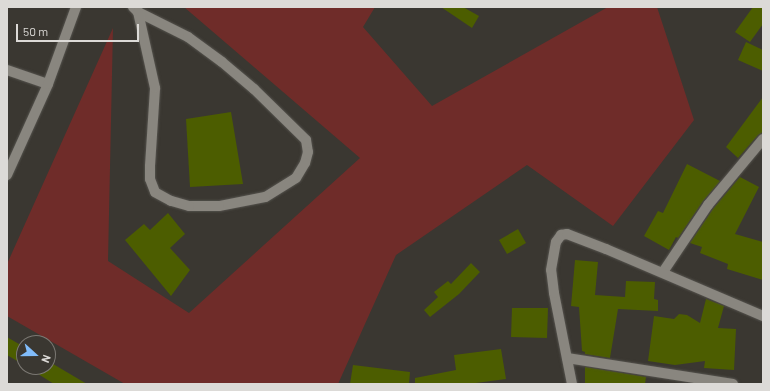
<!DOCTYPE html>
<style>
body{margin:0}
#map{position:relative;width:770px;height:391px;overflow:hidden;background:#3a3731;font-family:Barlow,sans-serif}
div>[style]{position:absolute}
.green>*{inset:0;background:#6f2c29}
.building>*{inset:0;background:#4c5d00}
.roads{filter:drop-shadow(0 0 1px #55534e) drop-shadow(0 0 1px #55534e)}
.minor>*{height:10px;margin:-5px;padding:0 5px;transform-origin:5px;border-radius:5px;background:#89867f}
span{translate:-50% -50%;white-space:nowrap;text-align:center;line-height:1.15;-webkit-text-stroke:3px #3a3731;paint-order:stroke}
.frame{position:absolute;inset:0;border:8px solid #dcdad7;pointer-events:none}
.north{position:absolute;left:16px;top:335px;width:40px;height:40px;box-sizing:border-box;background:#3a3731;border:1px solid #7b7873;border-radius:50%;rotate:111deg;font-size:11px;font-weight:700;line-height:16px;text-align:center;color:#dcdad7}
.north::after{content:'';display:block;margin:auto;width:14px;height:18px;background:#81bcfa;clip-path:polygon(50% 0,100% 100%,50% 72%,0 100%)}
.scale{position:absolute;left:16px;top:24px;width:123px;height:18px;box-sizing:border-box;border:2px solid #dcdad7;border-top:0;padding-left:5px;font-size:12px;line-height:14px;white-space:nowrap;color:#dcdad7;-webkit-text-stroke:3px #3a3731;paint-order:stroke}
</style>
<div id="map">
<div class="green">
<div style="clip-path:polygon(184px 7px,375px 7px,363px 27px,432px 106px,608px 7px,657px 7px,694px 120px,613px 226px,527px 165px,396px 255px,338px 384px,125px 384px,7px 316px,7px 264px,113px 28px,108px 261px,189px 313px,360px 158px)"></div>
</div>
<div class="building">
<div style="clip-path:polygon(441px 7px,463px 7px,479px 16px,472px 28px)"></div>
<div style="clip-path:polygon(753px 7px,763px 7px,763px 24px,750px 42px,735px 32px)"></div>
<div style="clip-path:polygon(746px 42px,763px 50px,763px 71px,738px 60px)"></div>
<div style="clip-path:polygon(763px 97px,763px 132px,758px 135px,738px 158px,726px 147px)"></div>
<div style="clip-path:polygon(231px 112px,243px 184px,190px 187px,186px 119px)"></div>
<div style="clip-path:polygon(687px 164px,720px 181px,703px 201px,678px 238px,676px 237px,669px 250px,644px 236px,658px 211px,663px 213px)"></div>
<div style="clip-path:polygon(740px 177px,759px 187px,735px 234px,763px 242px,763px 280px,727px 269px,728px 264px,700px 253px,702px 247px,690px 243px,713px 209px)"></div>
<div style="clip-path:polygon(168px 213px,185px 234px,170px 248px,190px 270px,171px 296px,125px 240px,144px 224px,150px 230px)"></div>
<div style="clip-path:polygon(518px 229px,526px 243px,507px 254px,499px 240px)"></div>
<div style="clip-path:polygon(575px 260px,598px 262px,595px 295px,625px 297px,626px 281px,655px 282px,654px 299px,658px 300px,658px 311px,618px 309px,610px 358px,585px 354px,585px 352px,582px 351px,579px 307px,571px 306px)"></div>
<div style="clip-path:polygon(471px 263px,480px 272px,459px 294px,430px 317px,424px 310px,438px 297px,434px 292px,448px 281px,451px 284px)"></div>
<div style="clip-path:polygon(706px 299px,724px 306px,718px 328px,736px 329px,734px 370px,704px 368px,705px 361px,675px 365px,648px 361px,654px 316px,674px 319px,679px 314px,687px 315px,700px 323px)"></div>
<div style="clip-path:polygon(512px 308px,548px 308px,547px 338px,511px 337px)"></div>
<div style="clip-path:polygon(7px 337px,24px 347px,24px 365px,7px 355px)"></div>
<div style="clip-path:polygon(501px 349px,506px 379px,468px 384px,415px 384px,415px 378px,456px 370px,454px 355px)"></div>
<div style="clip-path:polygon(48px 361px,87px 384px,54px 384px,27px 367px,48px 367px)"></div>
<div style="clip-path:polygon(353px 365px,410px 372px,409px 384px,350px 384px)"></div>
<div style="clip-path:polygon(585px 367px,646px 377px,645px 384px,585px 384px)"></div>
</div>
<div class="roads">
<div class="minor">
<div style="left:133px;top:7px;width:7px;rotate:45deg"></div>
<div style="left:138px;top:12px;width:56px;rotate:26.6deg"></div>
<div style="left:188px;top:37px;width:42px;rotate:36.3deg"></div>
<div style="left:222px;top:62px;width:42px;rotate:40.2deg"></div>
<div style="left:254px;top:89px;width:73px;rotate:44.4deg"></div>
<div style="left:306px;top:140px;width:12px;rotate:81deg"></div>
<div style="left:308px;top:152px;width:11px;rotate:105deg"></div>
<div style="left:305px;top:163px;width:17px;rotate:121deg"></div>
<div style="left:296px;top:178px;width:36px;rotate:148deg"></div>
<div style="left:265px;top:197px;width:47px;rotate:168.9deg"></div>
<div style="left:219px;top:206px;width:30px;rotate:180deg"></div>
<div style="left:189px;top:206px;width:19px;rotate:-164deg"></div>
<div style="left:171px;top:201px;width:18px;rotate:-151deg"></div>
<div style="left:155px;top:192px;width:14px;rotate:-111deg"></div>
<div style="left:150px;top:179px;width:13px;rotate:-90deg"></div>
<div style="left:150px;top:166px;width:78px;rotate:-86.3deg"></div>
<div style="left:155px;top:88px;width:78px;rotate:-102.6deg"></div>
<div style="left:7px;top:70px;width:43px;rotate:18.9deg"></div>
<div style="left:7px;top:175px;width:100px;rotate:-65.7deg"></div>
<div style="left:48px;top:84px;width:82px;rotate:-70deg"></div>
<div style="left:663px;top:272px;width:81px;rotate:-56.1deg"></div>
<div style="left:708px;top:205px;width:86px;rotate:-50.2deg"></div>
<div style="left:567px;top:358px;width:168px;rotate:8.9deg"></div>
<div style="left:572px;top:384px;width:93px;rotate:-101.2deg"></div>
<div style="left:554px;top:293px;width:23px;rotate:-97deg"></div>
<div style="left:551px;top:270px;width:28px;rotate:-80deg"></div>
<div style="left:556px;top:242px;width:9px;rotate:-54deg"></div>
<div style="left:561px;top:235px;width:6px;rotate:-9deg"></div>
<div style="left:567px;top:234px;width:42px;rotate:21deg"></div>
<div style="left:606px;top:249px;width:171px;rotate:23.1deg"></div>
</div>
</div>
<div class="frame"></div>
<div class="north">N</div>
<div class="scale">50 m</div>
</div>
